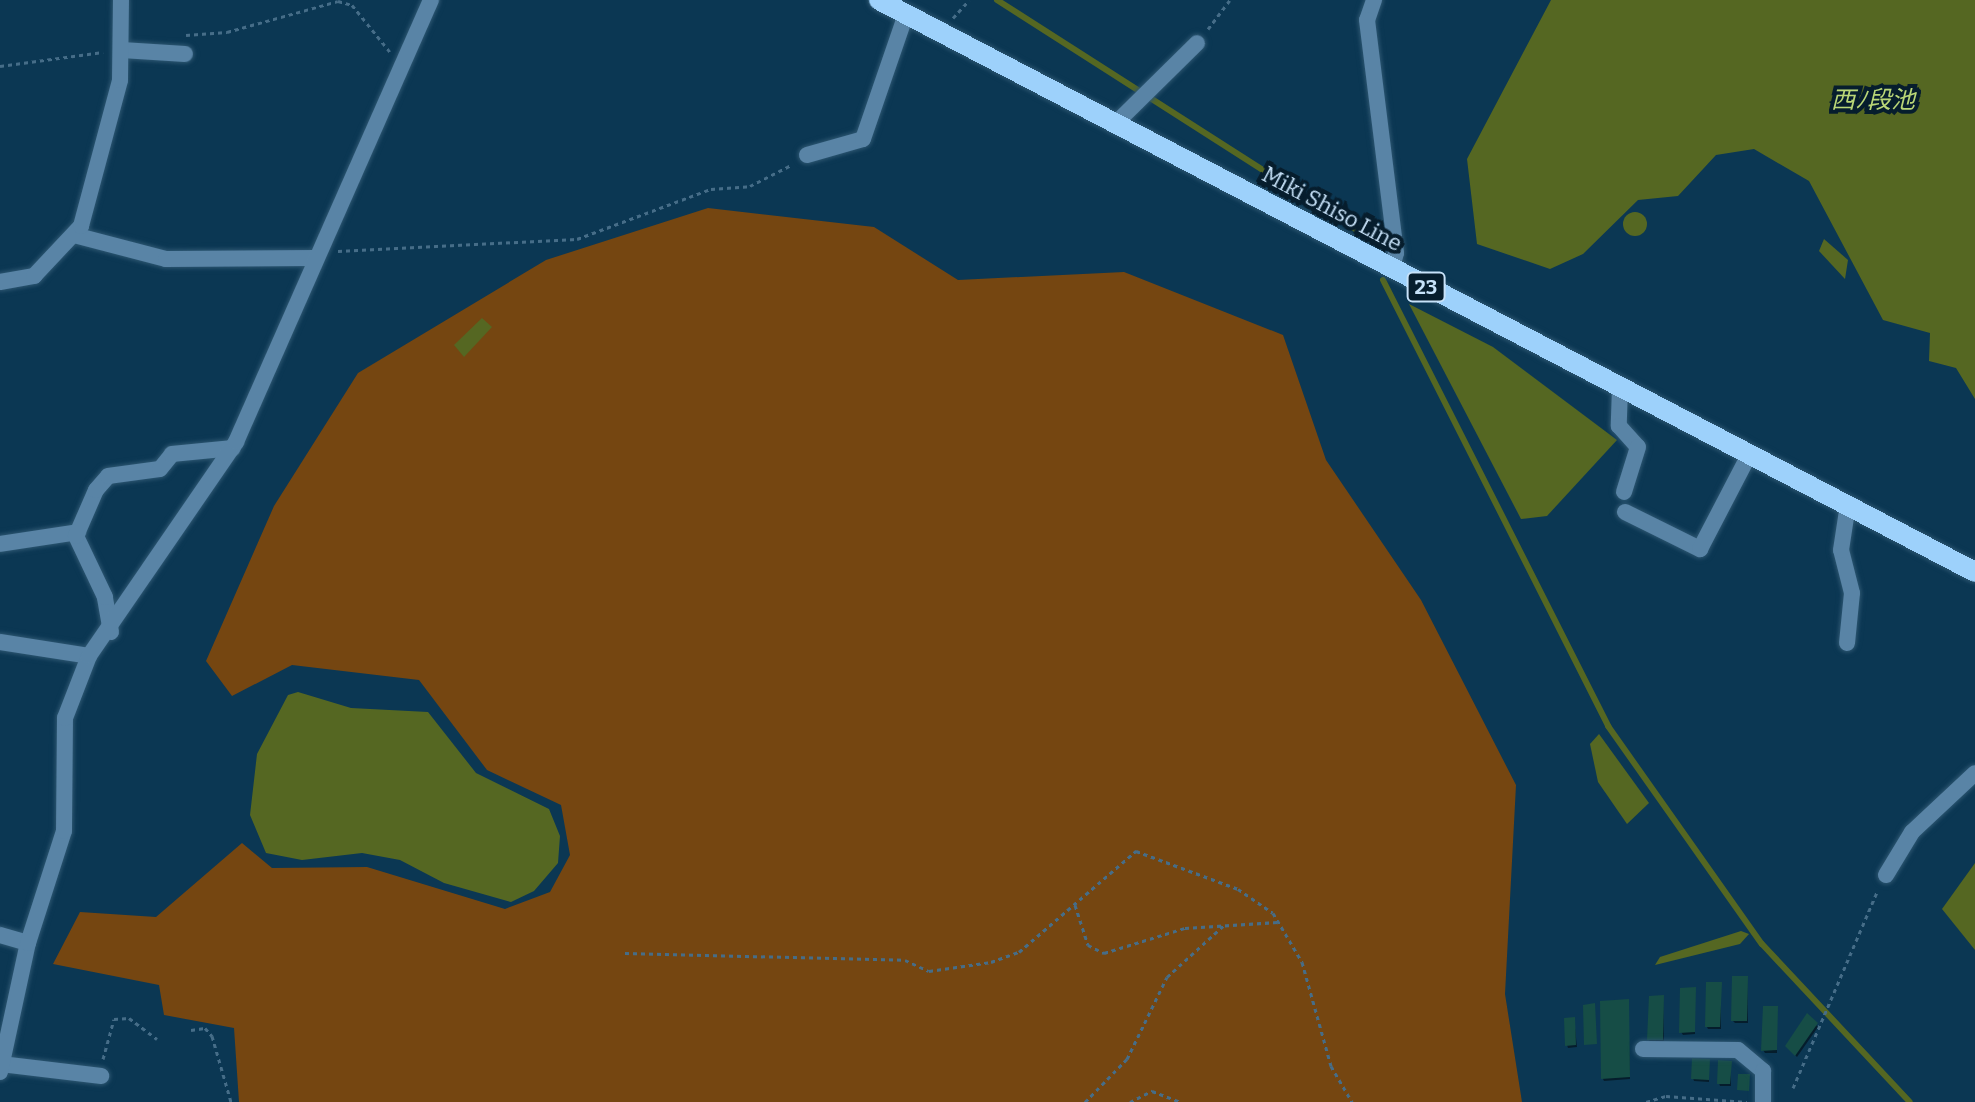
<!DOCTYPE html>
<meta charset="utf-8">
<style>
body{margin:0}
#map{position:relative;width:1975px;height:1102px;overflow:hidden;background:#0b3753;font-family:Bitter,"Noto Sans JP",serif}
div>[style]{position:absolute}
.green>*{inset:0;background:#754611}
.water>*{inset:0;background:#556722}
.round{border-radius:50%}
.shadow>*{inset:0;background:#0007}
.stream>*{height:6px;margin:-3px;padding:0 3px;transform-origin:3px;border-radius:3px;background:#556722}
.building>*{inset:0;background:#164d46}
.path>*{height:3px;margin-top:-1.5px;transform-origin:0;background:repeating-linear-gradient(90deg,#466d88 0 4px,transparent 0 8px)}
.roads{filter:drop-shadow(0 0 2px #2d5671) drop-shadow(0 0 2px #2d5671)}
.pedestrian>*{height:16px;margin:-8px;padding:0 8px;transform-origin:8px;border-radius:8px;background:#5984a6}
.minor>*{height:16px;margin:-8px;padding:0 8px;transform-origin:8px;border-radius:8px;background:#5984a6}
.primary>*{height:20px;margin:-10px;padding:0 10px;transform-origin:10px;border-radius:10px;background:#9dd1fb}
span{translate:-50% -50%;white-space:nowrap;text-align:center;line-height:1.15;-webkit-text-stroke:8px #061d2d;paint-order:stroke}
.shield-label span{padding:2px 6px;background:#061d2d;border:2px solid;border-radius:6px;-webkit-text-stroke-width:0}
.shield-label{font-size:20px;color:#c7e2f9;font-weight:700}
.street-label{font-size:22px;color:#c7e2f9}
.water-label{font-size:24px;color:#bad777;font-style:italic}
</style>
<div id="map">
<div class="green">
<div style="clip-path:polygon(708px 208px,874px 227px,958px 280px,1124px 272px,1283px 335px,1326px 460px,1421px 600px,1516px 785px,1505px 994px,1522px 1102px,239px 1102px,234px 1028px,164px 1015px,159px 985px,53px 964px,80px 912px,156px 917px,242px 843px,272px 868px,367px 867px,505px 909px,550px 892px,570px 855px,561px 805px,487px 770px,419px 680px,292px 665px,232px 696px,206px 661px,274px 506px,358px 373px,546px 260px)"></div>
</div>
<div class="water">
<div style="clip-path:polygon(1551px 0,1975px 0,1975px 399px,1956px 368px,1929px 361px,1930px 333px,1883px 320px,1809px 181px,1754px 149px,1716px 155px,1678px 196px,1638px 200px,1583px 254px,1550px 269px,1477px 244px,1467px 159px)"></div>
<div class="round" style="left:1623px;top:212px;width:24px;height:24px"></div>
<div style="clip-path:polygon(1824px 239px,1848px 260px,1845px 279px,1819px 251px)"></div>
<div style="clip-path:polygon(1409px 304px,1493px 347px,1617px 440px,1547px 516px,1521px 519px)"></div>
<div style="clip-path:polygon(482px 318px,492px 327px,464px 357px,454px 345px)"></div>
<div style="clip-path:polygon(298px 692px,351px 708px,428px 712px,476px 773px,549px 809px,560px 836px,558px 863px,534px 891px,511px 902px,444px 883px,400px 860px,362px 853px,302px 860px,266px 853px,250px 815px,257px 754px,288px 695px)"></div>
<div style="clip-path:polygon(1599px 734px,1649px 803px,1627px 824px,1598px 782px,1590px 744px)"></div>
<div style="clip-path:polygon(1975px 863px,1975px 950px,1942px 909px)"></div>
<div style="clip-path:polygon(1741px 931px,1749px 934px,1740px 944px,1655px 965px,1660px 957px)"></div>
</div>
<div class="shadow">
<div style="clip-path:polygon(1747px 978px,1748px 1023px,1735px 1023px,1733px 1021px)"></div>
<div style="clip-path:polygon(1720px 984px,1721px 1029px,1708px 1029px,1707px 1027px)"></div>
<div style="clip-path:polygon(1695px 989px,1695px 1034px,1683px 1035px,1681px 1032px)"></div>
<div style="clip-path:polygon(1663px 997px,1664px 1042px,1651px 1043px,1649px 1040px)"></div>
<div style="clip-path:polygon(1628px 1001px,1630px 1079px,1604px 1081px,1603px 1079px)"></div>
<div style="clip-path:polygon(1777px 1008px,1777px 1053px,1765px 1053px,1763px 1050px)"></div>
<div style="clip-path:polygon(1574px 1019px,1577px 1047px,1568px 1048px,1567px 1045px)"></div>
<div style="clip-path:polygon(1816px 1025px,1818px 1027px,1797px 1057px,1789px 1049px)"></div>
<div style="clip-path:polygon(1709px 1061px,1709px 1082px,1694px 1081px,1693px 1078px)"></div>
<div style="clip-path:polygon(1730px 1063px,1731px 1086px,1720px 1086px,1719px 1083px)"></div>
</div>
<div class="stream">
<div style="left:997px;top:0;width:458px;rotate:32.6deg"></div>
<div style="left:1383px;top:280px;width:500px;rotate:63.2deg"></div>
<div style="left:1608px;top:726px;width:267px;rotate:54.8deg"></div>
<div style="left:1762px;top:944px;width:216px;rotate:46.9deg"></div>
</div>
<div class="building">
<div style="clip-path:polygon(1732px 976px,1748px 976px,1747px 1021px,1731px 1021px)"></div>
<div style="clip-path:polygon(1706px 982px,1722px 982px,1720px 1027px,1705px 1027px)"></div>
<div style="clip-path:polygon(1696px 987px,1695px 1032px,1679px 1033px,1680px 988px)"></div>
<div style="clip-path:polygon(1664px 995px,1663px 1040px,1647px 1040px,1649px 996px)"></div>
<div style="clip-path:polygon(1629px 999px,1630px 1077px,1601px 1079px,1600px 1001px)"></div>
<div style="clip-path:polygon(1595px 1003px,1597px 1044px,1584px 1045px,1583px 1005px)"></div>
<div style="clip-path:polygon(1763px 1006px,1778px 1006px,1777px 1050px,1761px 1051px)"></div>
<div style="clip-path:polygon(1807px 1013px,1818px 1023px,1795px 1056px,1785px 1046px)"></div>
<div style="clip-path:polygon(1575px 1017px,1576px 1045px,1565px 1046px,1564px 1018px)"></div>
<div style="clip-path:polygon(1692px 1058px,1710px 1059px,1709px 1080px,1691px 1079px)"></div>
<div style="clip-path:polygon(1718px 1060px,1732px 1061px,1730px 1084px,1717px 1084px)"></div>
<div style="clip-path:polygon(1738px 1074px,1750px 1074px,1749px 1091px,1737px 1090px)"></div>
</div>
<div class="path">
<div style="left:953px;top:18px;width:24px;rotate:-48deg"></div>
<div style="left:1208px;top:29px;width:36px;rotate:-53deg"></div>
<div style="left:186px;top:35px;width:41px;rotate:-4.2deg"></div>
<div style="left:227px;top:32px;width:115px;rotate:-15.6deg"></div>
<div style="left:338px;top:1px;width:15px;rotate:16deg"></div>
<div style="left:352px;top:5px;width:60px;rotate:51deg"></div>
<div style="left:0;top:66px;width:104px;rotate:-7.7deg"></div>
<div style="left:338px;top:251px;width:239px;rotate:-2.9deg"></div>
<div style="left:577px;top:239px;width:143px;rotate:-20.5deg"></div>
<div style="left:711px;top:189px;width:39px;rotate:-4deg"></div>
<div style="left:750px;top:186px;width:46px;rotate:-27.1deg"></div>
<div style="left:1075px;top:905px;width:42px;rotate:72deg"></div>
<div style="left:1088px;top:945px;width:18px;rotate:27deg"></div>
<div style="left:1104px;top:953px;width:85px;rotate:-17.2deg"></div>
<div style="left:1185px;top:928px;width:93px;rotate:-3.7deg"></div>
<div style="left:625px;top:953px;width:280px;rotate:1.4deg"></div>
<div style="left:905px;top:960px;width:26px;rotate:25deg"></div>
<div style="left:929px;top:971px;width:63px;rotate:-8.3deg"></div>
<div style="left:991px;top:962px;width:30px;rotate:-20deg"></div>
<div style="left:1019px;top:952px;width:155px;rotate:-40.8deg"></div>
<div style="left:1136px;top:851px;width:109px;rotate:20.4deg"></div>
<div style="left:1238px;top:889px;width:42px;rotate:34.4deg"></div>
<div style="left:1273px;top:913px;width:57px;rotate:59.4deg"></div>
<div style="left:1302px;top:962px;width:108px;rotate:74.4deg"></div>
<div style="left:1331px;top:1066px;width:42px;rotate:59.7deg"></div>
<div style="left:191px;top:1030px;width:14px;rotate:-8deg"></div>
<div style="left:205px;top:1028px;width:11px;rotate:49deg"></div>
<div style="left:212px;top:1036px;width:69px;rotate:73.9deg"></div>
<div style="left:103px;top:1059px;width:41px;rotate:-74.6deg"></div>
<div style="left:114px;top:1019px;width:15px;rotate:-4deg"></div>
<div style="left:129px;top:1018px;width:35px;rotate:37deg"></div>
<div style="left:1793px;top:1088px;width:215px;rotate:-66.8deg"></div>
<div style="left:1085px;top:1102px;width:60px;rotate:-45.7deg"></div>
<div style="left:1127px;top:1059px;width:91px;rotate:-64deg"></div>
<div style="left:1167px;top:977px;width:76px;rotate:-42.3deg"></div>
<div style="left:1130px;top:1102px;width:25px;rotate:-27deg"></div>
<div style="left:1152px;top:1091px;width:31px;rotate:21deg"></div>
<div style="left:1646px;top:1102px;width:21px;rotate:-17deg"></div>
<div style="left:1666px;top:1096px;width:81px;rotate:4.2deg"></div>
</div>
<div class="roads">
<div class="pedestrian">
<div style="left:1643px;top:1049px;width:95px;rotate:0.6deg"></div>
<div style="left:1738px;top:1050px;width:33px;rotate:40deg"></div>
<div style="left:1763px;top:1071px;width:31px;rotate:90deg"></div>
</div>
<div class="minor">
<div style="left:1374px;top:0;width:21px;rotate:109deg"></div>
<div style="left:1367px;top:20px;width:235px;rotate:82.9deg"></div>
<div style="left:1396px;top:253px;width:16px;rotate:105deg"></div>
<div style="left:122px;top:50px;width:63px;rotate:3.6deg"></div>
<div style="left:1115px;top:124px;width:115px;rotate:-44.6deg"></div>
<div style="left:807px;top:155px;width:58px;rotate:-15.9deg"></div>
<div style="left:863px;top:139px;width:132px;rotate:-71deg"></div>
<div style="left:74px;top:235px;width:95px;rotate:14.6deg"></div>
<div style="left:166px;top:259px;width:149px;rotate:-0.4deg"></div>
<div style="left:0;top:282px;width:35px;rotate:-10deg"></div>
<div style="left:34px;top:276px;width:69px;rotate:-46.8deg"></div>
<div style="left:81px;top:226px;width:151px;rotate:-75deg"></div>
<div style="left:120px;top:80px;width:80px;rotate:-89.3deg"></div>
<div style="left:1620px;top:388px;width:38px;rotate:92deg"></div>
<div style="left:1619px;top:426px;width:28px;rotate:48deg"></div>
<div style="left:1638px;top:447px;width:47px;rotate:107.3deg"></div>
<div style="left:1625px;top:512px;width:84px;rotate:26.3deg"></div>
<div style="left:1700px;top:549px;width:108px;rotate:-62.5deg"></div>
<div style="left:0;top:544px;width:79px;rotate:-8.7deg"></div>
<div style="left:111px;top:632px;width:36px;rotate:-100deg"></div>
<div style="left:105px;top:597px;width:68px;rotate:-115.4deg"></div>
<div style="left:76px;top:536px;width:50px;rotate:-66.5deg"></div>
<div style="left:96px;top:490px;width:18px;rotate:-49deg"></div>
<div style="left:108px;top:476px;width:52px;rotate:-7.7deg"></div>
<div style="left:160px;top:469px;width:19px;rotate:-51deg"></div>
<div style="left:172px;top:454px;width:61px;rotate:-5.6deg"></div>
<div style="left:0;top:642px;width:90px;rotate:8.9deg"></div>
<div style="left:1847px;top:643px;width:50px;rotate:-84.3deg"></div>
<div style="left:1852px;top:593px;width:44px;rotate:-104.3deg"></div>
<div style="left:1841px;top:550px;width:47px;rotate:-81.3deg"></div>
<div style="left:1886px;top:875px;width:50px;rotate:-58.8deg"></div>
<div style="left:1912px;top:832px;width:86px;rotate:-43.1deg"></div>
<div style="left:0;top:935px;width:29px;rotate:16deg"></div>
<div style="left:1px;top:1064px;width:101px;rotate:6.8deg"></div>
<div style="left:0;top:1072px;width:132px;rotate:-77.8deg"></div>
<div style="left:28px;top:943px;width:118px;rotate:-72.2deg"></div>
<div style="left:64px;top:831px;width:113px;rotate:-89.5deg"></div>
<div style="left:65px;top:718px;width:66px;rotate:-68.8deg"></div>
<div style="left:89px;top:656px;width:260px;rotate:-55.5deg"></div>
<div style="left:236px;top:442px;width:483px;rotate:-66.2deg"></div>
</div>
<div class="primary">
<div style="left:879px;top:0;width:1236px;rotate:27.56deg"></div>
</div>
</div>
<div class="shield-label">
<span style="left:1426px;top:287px">23</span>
</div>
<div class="street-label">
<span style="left:1332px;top:209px;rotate:28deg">Miki Shiso Line</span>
</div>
<div class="water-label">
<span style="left:1873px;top:101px">西ﾉ段池</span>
</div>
</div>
